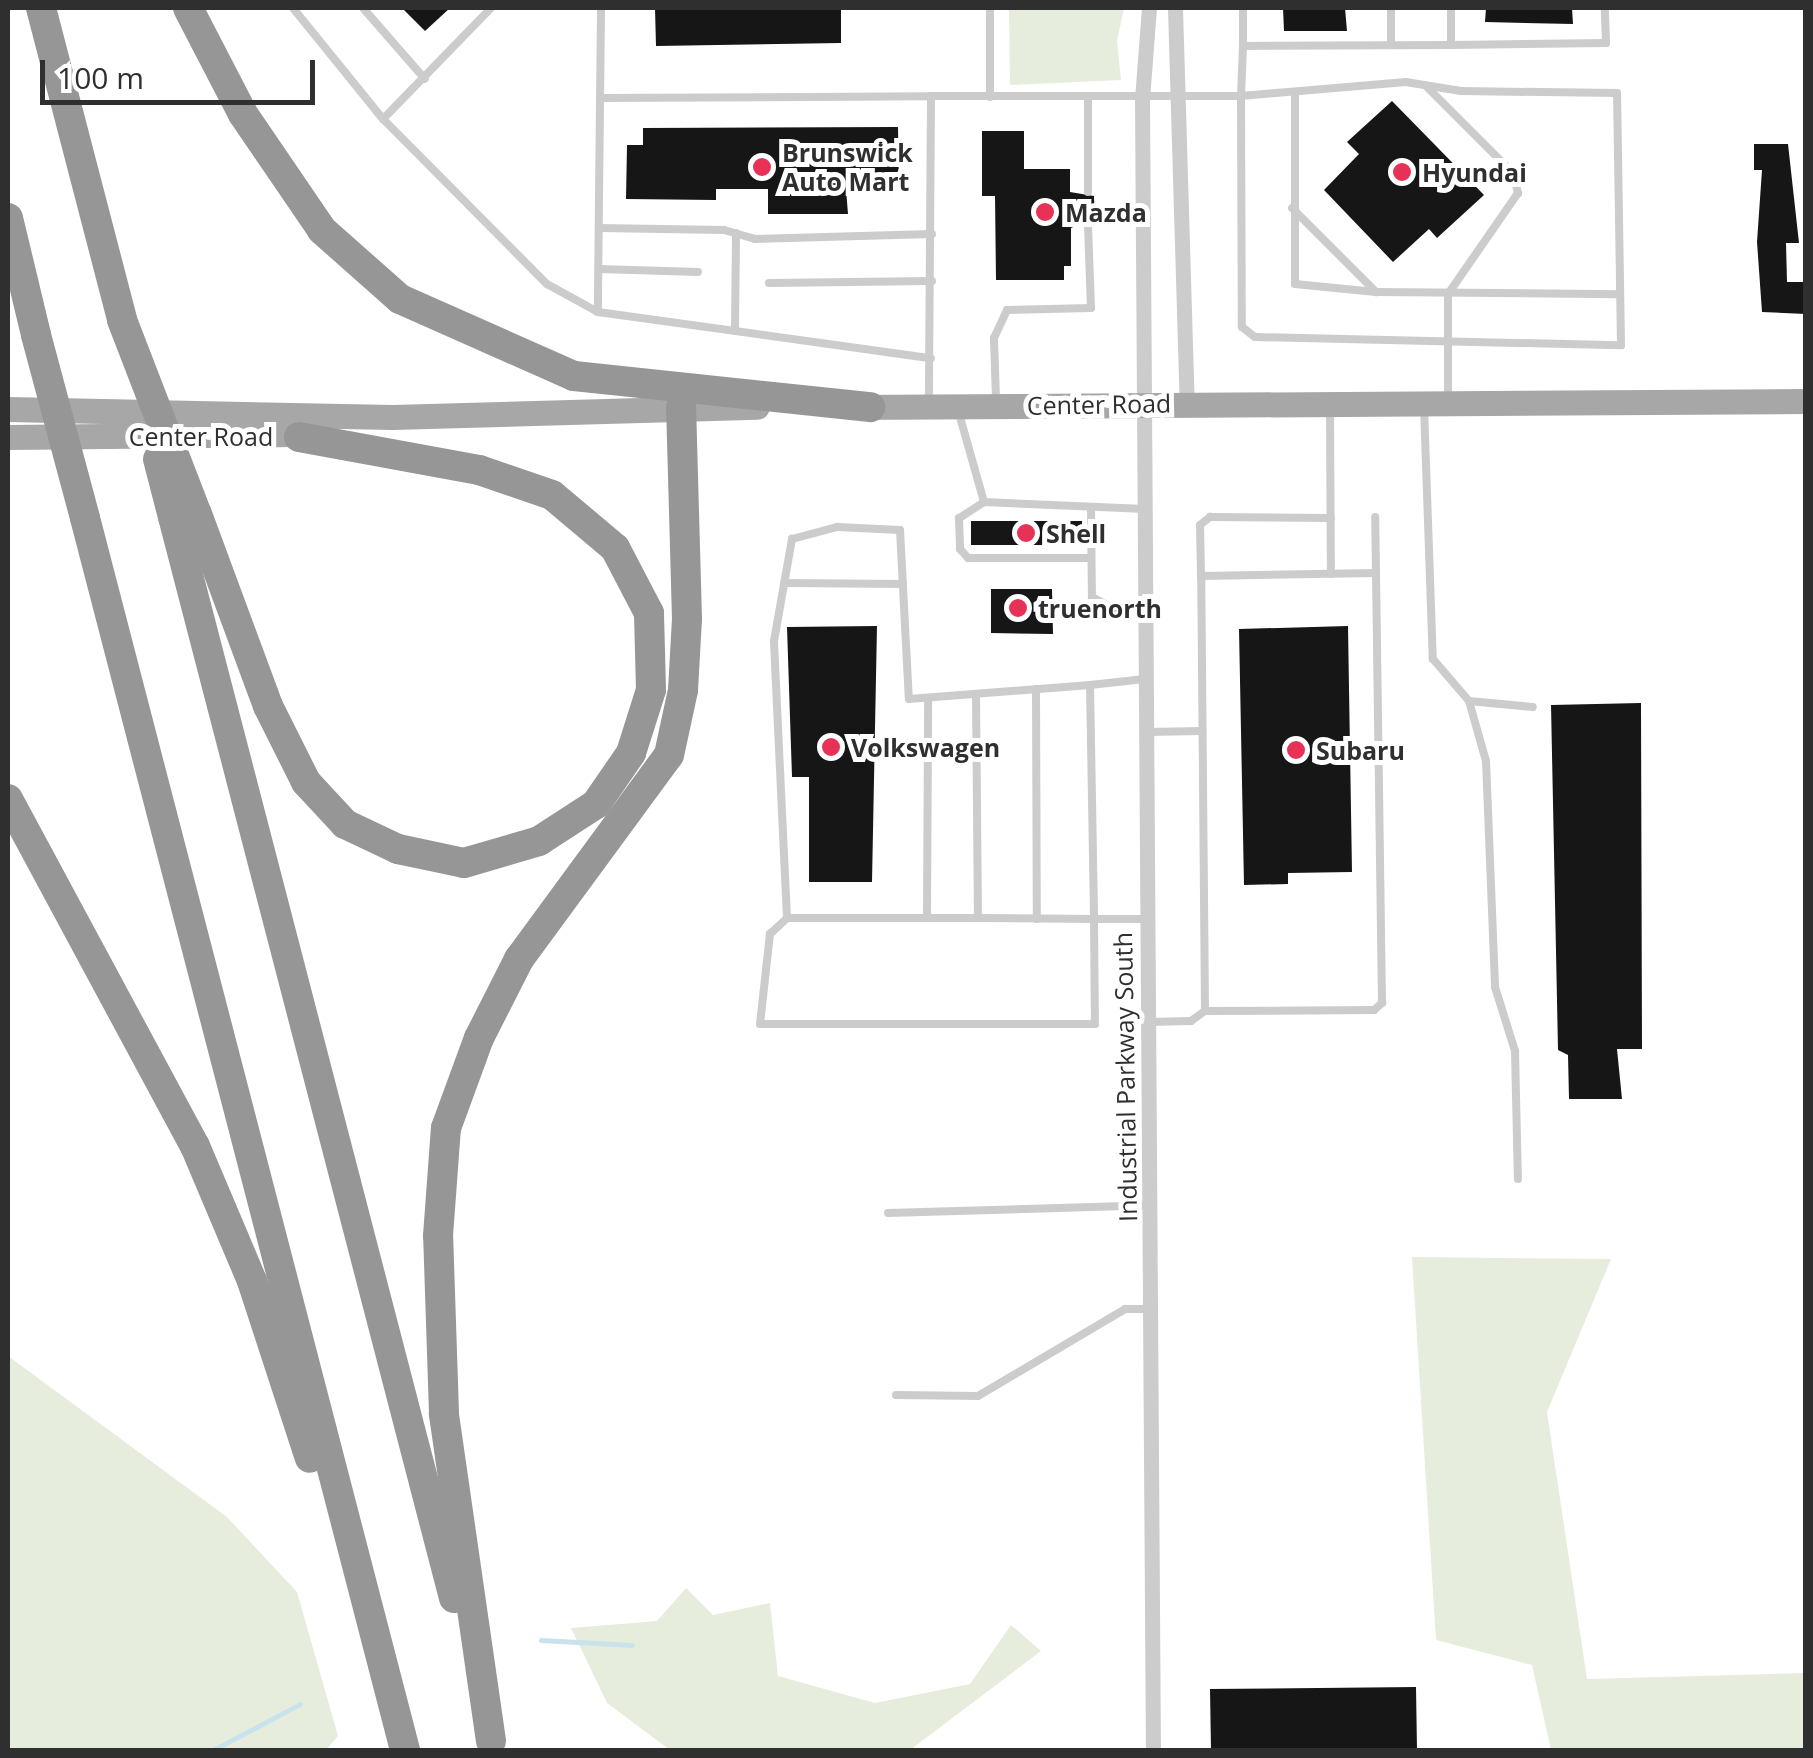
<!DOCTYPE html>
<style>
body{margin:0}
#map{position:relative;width:1813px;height:1758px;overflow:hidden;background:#fff;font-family:"Open Sans",sans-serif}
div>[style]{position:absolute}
.green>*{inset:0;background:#e7eddd}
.stream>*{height:5px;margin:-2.5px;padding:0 2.5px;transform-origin:2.5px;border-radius:2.5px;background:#c9e3ec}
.building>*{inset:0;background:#161616}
.service>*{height:8px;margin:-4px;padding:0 4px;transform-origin:4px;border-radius:4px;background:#ccc}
.minor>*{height:15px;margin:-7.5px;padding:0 7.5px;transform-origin:7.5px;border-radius:7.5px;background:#ccc}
.primary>*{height:25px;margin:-12.5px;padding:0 12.5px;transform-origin:12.5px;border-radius:12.5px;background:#a7a7a7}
.motorway>*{height:30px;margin:-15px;padding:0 15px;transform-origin:15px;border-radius:15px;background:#969696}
.motorway-bridge>*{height:30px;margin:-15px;padding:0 15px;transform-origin:15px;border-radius:15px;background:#969696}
.dots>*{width:28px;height:28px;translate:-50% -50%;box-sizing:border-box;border:5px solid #fff;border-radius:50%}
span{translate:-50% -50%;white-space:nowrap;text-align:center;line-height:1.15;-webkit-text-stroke:10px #fff;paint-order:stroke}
.poi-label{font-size:25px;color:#2f2f2f;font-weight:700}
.left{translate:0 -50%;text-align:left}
.street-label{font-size:25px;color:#2f2f2f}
.frame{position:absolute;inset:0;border:10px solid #2f2f2f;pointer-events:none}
.scale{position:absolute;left:40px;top:60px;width:275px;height:45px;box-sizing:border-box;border:5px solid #2f2f2f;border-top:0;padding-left:12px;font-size:30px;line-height:35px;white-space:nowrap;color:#2f2f2f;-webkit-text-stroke:8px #fff;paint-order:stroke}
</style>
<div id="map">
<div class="green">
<div style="clip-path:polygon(1009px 8px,1124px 8px,1117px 41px,1121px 80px,1010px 85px)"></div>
<div style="clip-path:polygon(1412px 1257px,1611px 1259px,1547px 1412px,1587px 1679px,1805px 1673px,1805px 1750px,1551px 1750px,1532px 1665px,1436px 1640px)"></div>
<div style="clip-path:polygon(8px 1356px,227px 1517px,297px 1592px,338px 1736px,326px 1750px,8px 1750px)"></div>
<div style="clip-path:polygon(686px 1588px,713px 1615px,770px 1603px,778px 1676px,875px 1703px,970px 1684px,1011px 1625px,1041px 1651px,910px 1750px,670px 1750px,607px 1703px,571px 1628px,657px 1621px)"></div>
</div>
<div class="stream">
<div style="left:541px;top:1640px;width:91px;rotate:3.1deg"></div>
<div style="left:213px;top:1750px;width:98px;rotate:-27.9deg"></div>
</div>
<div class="building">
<div style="clip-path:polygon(402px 8px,450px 8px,425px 31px)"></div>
<div style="clip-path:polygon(655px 8px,841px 8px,841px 43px,656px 46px)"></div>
<div style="clip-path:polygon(1283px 8px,1345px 8px,1347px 31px,1284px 31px)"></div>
<div style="clip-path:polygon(1486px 8px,1572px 8px,1573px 24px,1485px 22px)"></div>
<div style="clip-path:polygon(1392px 101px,1484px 195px,1437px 238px,1429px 229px,1393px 262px,1324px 190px,1359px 154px,1347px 142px)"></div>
<div style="clip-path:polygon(898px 127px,899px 188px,846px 189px,848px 214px,768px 214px,768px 189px,716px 189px,716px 200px,626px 199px,627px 145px,643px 145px,643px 128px)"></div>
<div style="clip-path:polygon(982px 131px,1024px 131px,1024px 169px,1070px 169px,1070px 192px,1094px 196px,1095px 225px,1087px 221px,1071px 228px,1071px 266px,1064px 266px,1064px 280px,996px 280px,995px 196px,982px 196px)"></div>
<div style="clip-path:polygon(1754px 144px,1788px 144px,1799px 243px,1786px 243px,1787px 282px,1806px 282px,1806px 314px,1762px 312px,1757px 242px,1762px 170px,1754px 170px)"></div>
<div style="clip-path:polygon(971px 521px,1082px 521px,1082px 545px,971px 545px)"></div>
<div style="clip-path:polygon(991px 589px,1052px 589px,1053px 634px,991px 633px)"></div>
<div style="clip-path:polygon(877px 626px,872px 882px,809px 882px,809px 777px,792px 777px,787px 627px)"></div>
<div style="clip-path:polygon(1348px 626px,1352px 872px,1288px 873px,1288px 884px,1244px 885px,1239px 629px)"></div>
<div style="clip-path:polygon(1641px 703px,1642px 1049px,1617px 1049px,1622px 1099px,1569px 1099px,1568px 1055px,1558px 1050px,1551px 705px)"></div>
<div style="clip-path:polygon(1416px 1687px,1417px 1750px,1211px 1750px,1210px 1689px)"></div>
</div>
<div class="service">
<div style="left:293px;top:8px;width:143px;rotate:51deg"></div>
<div style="left:363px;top:8px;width:94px;rotate:48.9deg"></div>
<div style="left:491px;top:8px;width:155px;rotate:134.2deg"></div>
<div style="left:383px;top:119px;width:233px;rotate:45.2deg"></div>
<div style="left:547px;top:284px;width:58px;rotate:28.8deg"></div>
<div style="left:601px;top:8px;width:304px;rotate:90.6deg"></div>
<div style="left:598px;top:312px;width:336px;rotate:7.9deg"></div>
<div style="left:990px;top:8px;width:89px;rotate:90deg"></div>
<div style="left:1243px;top:8px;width:38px;rotate:90deg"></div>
<div style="left:1243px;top:46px;width:208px;rotate:-0.3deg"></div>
<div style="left:1451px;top:45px;width:37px;rotate:-90deg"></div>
<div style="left:1391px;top:8px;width:37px;rotate:90deg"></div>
<div style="left:1451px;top:45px;width:155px;rotate:-0.7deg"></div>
<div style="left:1606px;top:43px;width:35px;rotate:-92deg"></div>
<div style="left:1426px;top:86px;width:123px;rotate:45deg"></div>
<div style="left:1513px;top:173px;width:21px;rotate:76deg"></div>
<div style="left:1518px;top:193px;width:123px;rotate:124.7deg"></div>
<div style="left:1448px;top:294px;width:104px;rotate:90deg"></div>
<div style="left:1295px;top:94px;width:190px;rotate:90deg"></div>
<div style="left:1295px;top:284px;width:81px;rotate:5.6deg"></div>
<div style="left:1376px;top:292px;width:244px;rotate:0.5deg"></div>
<div style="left:931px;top:96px;width:310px"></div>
<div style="left:1241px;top:96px;width:231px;rotate:89.8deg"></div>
<div style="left:1242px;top:327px;width:16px;rotate:38deg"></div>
<div style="left:1255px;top:337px;width:366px;rotate:1.3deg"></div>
<div style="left:1621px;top:345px;width:252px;rotate:-90.9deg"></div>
<div style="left:1617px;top:93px;width:156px;rotate:-179.3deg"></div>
<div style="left:1461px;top:91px;width:56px;rotate:-170.7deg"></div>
<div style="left:1406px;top:82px;width:166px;rotate:175.2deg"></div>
<div style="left:1241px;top:96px;width:50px;rotate:-87.7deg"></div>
<div style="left:600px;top:98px;width:331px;rotate:-0.3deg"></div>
<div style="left:931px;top:96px;width:305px;rotate:90.4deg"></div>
<div style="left:1088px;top:192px;width:94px;rotate:-90deg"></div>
<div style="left:1292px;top:208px;width:119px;rotate:45deg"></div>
<div style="left:599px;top:228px;width:125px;rotate:0.9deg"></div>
<div style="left:724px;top:230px;width:32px;rotate:16deg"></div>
<div style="left:755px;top:239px;width:177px;rotate:-1.6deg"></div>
<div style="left:599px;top:269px;width:99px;rotate:1.7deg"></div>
<div style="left:769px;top:283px;width:163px;rotate:-0.7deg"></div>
<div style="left:735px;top:331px;width:98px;rotate:-89.4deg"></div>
<div style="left:996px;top:399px;width:61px;rotate:-91.9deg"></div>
<div style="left:994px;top:338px;width:31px;rotate:-65deg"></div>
<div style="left:1007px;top:310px;width:84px;rotate:-1.4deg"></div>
<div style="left:1091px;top:308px;width:80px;rotate:-92.1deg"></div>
<div style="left:1424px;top:407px;width:252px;rotate:88deg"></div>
<div style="left:1433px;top:659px;width:55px;rotate:49.4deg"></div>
<div style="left:1469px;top:701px;width:64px;rotate:5.4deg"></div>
<div style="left:1330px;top:409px;width:165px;rotate:89.7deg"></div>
<div style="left:958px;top:410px;width:96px;rotate:74.2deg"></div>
<div style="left:984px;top:502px;width:161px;rotate:2.5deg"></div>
<div style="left:984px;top:502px;width:30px;rotate:147deg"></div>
<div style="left:959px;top:518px;width:31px;rotate:88deg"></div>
<div style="left:960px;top:549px;width:12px;rotate:48deg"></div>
<div style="left:968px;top:558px;width:123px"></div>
<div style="left:1091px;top:508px;width:89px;rotate:89.4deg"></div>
<div style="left:1092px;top:597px;width:26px;rotate:28deg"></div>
<div style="left:1115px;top:609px;width:30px"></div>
<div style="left:1201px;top:576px;width:51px;rotate:-91.1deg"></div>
<div style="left:1200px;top:525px;width:13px;rotate:-39deg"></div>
<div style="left:1210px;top:517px;width:121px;rotate:0.5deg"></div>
<div style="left:784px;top:583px;width:119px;rotate:0.5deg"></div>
<div style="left:1090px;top:685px;width:55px;rotate:-6.2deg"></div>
<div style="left:1036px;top:689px;width:230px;rotate:89.8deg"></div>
<div style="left:976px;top:694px;width:224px;rotate:89.5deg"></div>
<div style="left:1469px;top:701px;width:62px;rotate:74.2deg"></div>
<div style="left:1486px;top:761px;width:226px;rotate:87.7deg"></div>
<div style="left:1495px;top:987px;width:67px;rotate:72.6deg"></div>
<div style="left:1515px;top:1051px;width:128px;rotate:88.7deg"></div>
<div style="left:1147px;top:732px;width:55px;rotate:-1deg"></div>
<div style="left:787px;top:918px;width:277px;rotate:-92.7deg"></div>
<div style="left:774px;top:641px;width:104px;rotate:-80deg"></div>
<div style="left:792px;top:539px;width:47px;rotate:-14.9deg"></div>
<div style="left:837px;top:527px;width:63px;rotate:2.7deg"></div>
<div style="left:900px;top:530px;width:169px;rotate:87deg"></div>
<div style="left:909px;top:699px;width:182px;rotate:-4.4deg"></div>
<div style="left:1090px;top:685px;width:234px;rotate:89deg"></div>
<div style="left:1094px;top:919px;width:105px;rotate:89.5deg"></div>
<div style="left:1095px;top:1024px;width:335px;rotate:180deg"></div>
<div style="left:760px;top:1024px;width:91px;rotate:-83.7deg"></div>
<div style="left:770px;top:934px;width:23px;rotate:-43deg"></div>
<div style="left:787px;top:918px;width:191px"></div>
<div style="left:978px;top:918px;width:116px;rotate:0.5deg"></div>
<div style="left:1094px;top:919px;width:54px"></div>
<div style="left:927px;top:918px;width:220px;rotate:-89.7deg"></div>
<div style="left:1205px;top:1011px;width:435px;rotate:-90.5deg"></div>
<div style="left:1201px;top:576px;width:175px;rotate:-1deg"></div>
<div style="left:1149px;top:1022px;width:42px;rotate:-1.4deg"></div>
<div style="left:1191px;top:1021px;width:17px;rotate:-36deg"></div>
<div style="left:1205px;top:1011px;width:169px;rotate:-0.3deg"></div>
<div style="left:1374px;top:1010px;width:11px;rotate:-41deg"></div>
<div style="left:1382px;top:1003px;width:486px;rotate:-90.8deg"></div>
<div style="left:888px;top:1213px;width:263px;rotate:-1.7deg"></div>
<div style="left:896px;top:1395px;width:82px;rotate:0.7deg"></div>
<div style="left:978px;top:1396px;width:171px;rotate:-30.6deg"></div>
<div style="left:1125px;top:1309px;width:27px"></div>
</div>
<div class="minor">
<div style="left:1149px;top:8px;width:91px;rotate:94.4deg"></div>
<div style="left:1142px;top:99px;width:1651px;rotate:89.62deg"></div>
<div style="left:1175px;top:8px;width:395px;rotate:88.3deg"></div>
</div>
<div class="primary">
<div style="left:852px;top:407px;width:954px;rotate:-0.36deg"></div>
<div style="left:8px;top:409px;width:384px;rotate:1.2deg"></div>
<div style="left:392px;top:417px;width:365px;rotate:-1.6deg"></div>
<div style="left:8px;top:437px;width:311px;rotate:-0.6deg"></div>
</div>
<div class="motorway">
<div style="left:41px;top:8px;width:322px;rotate:75.4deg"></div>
<div style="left:188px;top:8px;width:119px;rotate:62.6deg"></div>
<div style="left:243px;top:114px;width:140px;rotate:55.7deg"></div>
<div style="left:322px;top:230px;width:104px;rotate:41.5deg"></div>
<div style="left:400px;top:299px;width:190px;rotate:23.9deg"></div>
<div style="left:574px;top:376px;width:298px;rotate:6deg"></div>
<div style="left:8px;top:218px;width:120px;rotate:76.5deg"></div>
<div style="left:197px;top:514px;width:205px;rotate:69.7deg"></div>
<div style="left:268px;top:706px;width:85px;rotate:63.4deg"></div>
<div style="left:306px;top:782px;width:57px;rotate:47.1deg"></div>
<div style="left:345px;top:824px;width:59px;rotate:25.3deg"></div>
<div style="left:398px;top:849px;width:67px;rotate:12deg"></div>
<div style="left:464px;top:863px;width:78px;rotate:-16.3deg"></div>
<div style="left:539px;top:841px;width:68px;rotate:-33deg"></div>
<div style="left:596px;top:804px;width:62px;rotate:-55.5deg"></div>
<div style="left:631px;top:753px;width:66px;rotate:-72.4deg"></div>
<div style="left:651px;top:690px;width:77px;rotate:-91.5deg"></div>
<div style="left:649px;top:613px;width:73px;rotate:-117.6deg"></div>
<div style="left:615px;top:548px;width:82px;rotate:-139.9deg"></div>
<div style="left:552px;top:495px;width:77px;rotate:-161.1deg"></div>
<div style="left:479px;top:470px;width:183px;rotate:-169.6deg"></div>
<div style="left:173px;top:517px;width:1117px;rotate:75.43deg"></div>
<div style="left:85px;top:518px;width:1273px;rotate:75.44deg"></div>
<div style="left:8px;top:799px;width:394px;rotate:61.7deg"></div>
<div style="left:195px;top:1146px;width:147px;rotate:67.1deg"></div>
<div style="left:252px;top:1281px;width:186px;rotate:71.9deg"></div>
<div style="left:491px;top:1741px;width:331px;rotate:-98.2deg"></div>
<div style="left:444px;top:1413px;width:177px;rotate:-91.9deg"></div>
<div style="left:438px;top:1236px;width:108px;rotate:-85.8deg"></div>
<div style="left:446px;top:1128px;width:96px;rotate:-69.9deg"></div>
<div style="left:479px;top:1038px;width:89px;rotate:-63.1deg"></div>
<div style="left:519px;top:959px;width:253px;rotate:-53.7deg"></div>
<div style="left:669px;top:755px;width:66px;rotate:-77.8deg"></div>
<div style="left:683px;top:690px;width:71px;rotate:-86.8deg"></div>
<div style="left:687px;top:619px;width:212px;rotate:-91.6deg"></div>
</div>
<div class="motorway-bridge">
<div style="left:122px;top:320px;width:208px;rotate:68.9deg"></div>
<div style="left:36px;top:335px;width:189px;rotate:75deg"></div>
<div style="left:158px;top:459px;width:60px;rotate:75.5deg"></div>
</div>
<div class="dots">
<div style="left:762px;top:167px;background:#e73156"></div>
<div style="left:1402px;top:172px;background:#e73156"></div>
<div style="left:1045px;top:212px;background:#e73156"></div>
<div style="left:1026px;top:533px;background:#e73156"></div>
<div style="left:1018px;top:608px;background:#e73156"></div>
<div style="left:831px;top:747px;background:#e73156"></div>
<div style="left:1296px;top:750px;background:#e73156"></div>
</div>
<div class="poi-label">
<span class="left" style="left:782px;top:167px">Brunswick<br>Auto Mart</span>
<span class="left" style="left:1422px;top:172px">Hyundai</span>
<span class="left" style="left:1065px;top:212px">Mazda</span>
<span class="left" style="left:1046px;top:533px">Shell</span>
<span class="left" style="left:1038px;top:608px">truenorth</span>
<span class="left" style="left:851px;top:747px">Volkswagen</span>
<span class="left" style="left:1316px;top:750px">Subaru</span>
</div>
<div class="street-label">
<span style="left:1099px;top:404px;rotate:-1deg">Center Road</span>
<span style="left:201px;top:436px">Center Road</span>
<span style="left:1125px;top:1077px;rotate:-91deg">Industrial Parkway South</span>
</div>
<div class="frame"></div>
<div class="scale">100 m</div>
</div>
